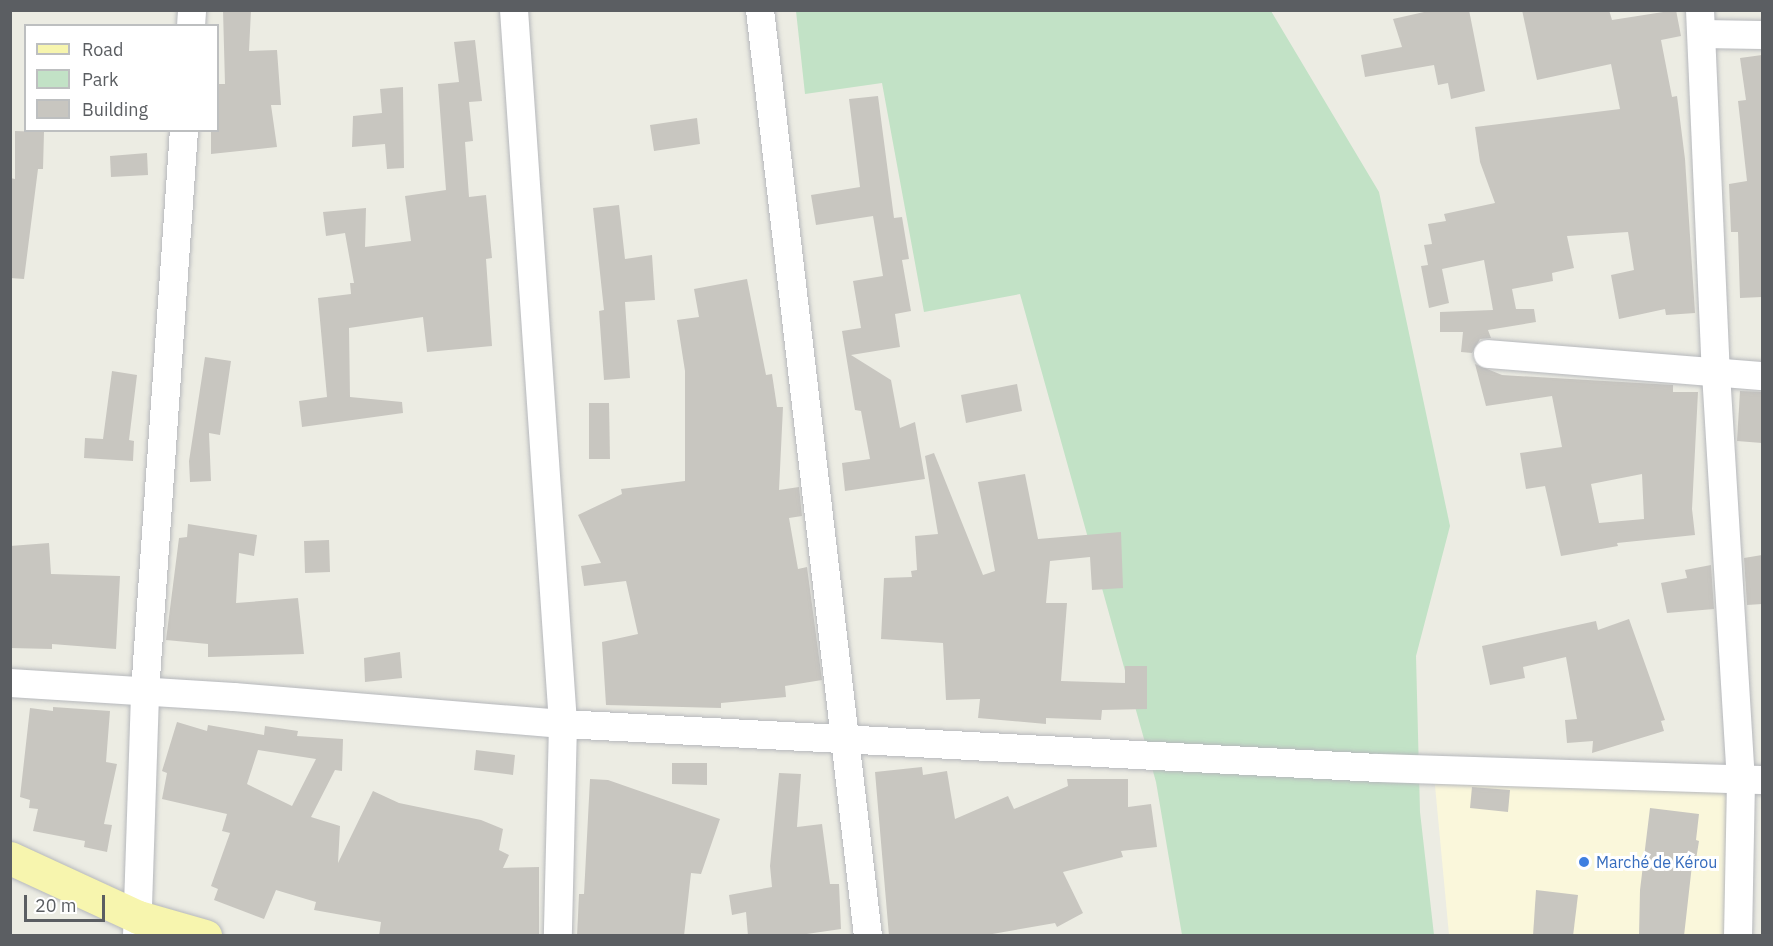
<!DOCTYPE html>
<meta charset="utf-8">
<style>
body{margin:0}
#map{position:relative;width:1773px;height:946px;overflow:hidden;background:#ecece3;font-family:"IBM Plex Sans",sans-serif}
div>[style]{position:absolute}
.commercial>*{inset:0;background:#faf7db}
.green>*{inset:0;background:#c2e2c6}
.building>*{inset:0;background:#c8c6c0}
.roads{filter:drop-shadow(0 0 2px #b6b8bc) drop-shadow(0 0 2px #b6b8bc)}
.street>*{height:28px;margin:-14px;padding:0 14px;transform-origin:14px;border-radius:14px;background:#fff}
.primary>*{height:33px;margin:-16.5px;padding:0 16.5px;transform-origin:16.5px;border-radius:16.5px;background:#f7f5ae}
.dots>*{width:16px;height:16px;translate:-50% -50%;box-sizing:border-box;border:3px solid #fff;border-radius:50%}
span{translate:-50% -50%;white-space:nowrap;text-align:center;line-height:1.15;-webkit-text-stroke:6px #fff;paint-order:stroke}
.shop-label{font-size:16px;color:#366cbe}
.left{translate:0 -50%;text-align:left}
.frame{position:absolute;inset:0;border:12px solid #5b5e62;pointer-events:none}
.legend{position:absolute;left:24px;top:24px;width:195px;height:108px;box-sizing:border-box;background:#fff;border:2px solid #bdbfc0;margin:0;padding:8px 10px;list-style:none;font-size:18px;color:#5b5e62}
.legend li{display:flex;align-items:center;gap:12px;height:30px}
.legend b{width:30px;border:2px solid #bdbfc0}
.scale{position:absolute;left:24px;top:895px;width:81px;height:27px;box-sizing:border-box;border:3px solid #5b5e62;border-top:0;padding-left:8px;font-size:18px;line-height:21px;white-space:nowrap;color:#5b5e62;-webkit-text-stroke:4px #fff;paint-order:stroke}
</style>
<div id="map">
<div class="commercial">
<div style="clip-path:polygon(1434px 775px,1727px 788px,1725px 935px,1449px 935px)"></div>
</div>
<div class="green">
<div style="clip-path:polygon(796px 11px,1271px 11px,1379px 192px,1450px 526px,1416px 656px,1420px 812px,1434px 935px,1182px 935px,1156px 782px,1020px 294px,924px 312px,882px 83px,805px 94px)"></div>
</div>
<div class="building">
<div style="clip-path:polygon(223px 10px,251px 10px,249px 51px,277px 50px,281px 105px,271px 105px,277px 147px,211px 154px,211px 130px,218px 130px,218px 84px,225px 84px)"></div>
<div style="clip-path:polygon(1433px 10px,1469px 10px,1485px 91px,1451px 99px,1448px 83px,1438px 85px,1434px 65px,1365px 77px,1361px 55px,1402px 47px,1393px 19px)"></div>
<div style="clip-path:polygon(1522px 10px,1609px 10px,1612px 20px,1676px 10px,1681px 36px,1661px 40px,1672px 97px,1677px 96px,1685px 159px,1695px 313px,1666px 315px,1665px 309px,1619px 319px,1611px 275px,1634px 270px,1628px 232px,1567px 236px,1574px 268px,1552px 273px,1553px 281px,1512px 289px,1516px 309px,1534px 309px,1536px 322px,1488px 330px,1491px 338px,1480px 339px,1472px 353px,1461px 352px,1463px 332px,1440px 332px,1440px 312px,1493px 310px,1484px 260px,1442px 269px,1449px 303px,1429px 308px,1421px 266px,1428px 265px,1424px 245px,1432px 244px,1428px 224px,1446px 221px,1444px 214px,1495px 203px,1480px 162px,1475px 127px,1620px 109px,1611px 64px,1537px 80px)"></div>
<div style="clip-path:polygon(475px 40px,482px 101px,469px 102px,473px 141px,465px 142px,469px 197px,486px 195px,492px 258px,486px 259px,492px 346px,427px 352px,423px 317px,349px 328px,350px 397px,402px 402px,403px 413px,302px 427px,299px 401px,327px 397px,318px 298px,351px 294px,350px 283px,354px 283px,345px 233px,326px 236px,323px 212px,366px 208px,365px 247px,411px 241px,405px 196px,446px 190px,438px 84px,459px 82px,454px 42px)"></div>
<div style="clip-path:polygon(1762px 55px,1762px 297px,1740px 298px,1738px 232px,1731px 232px,1729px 184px,1747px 181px,1738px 101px,1746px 100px,1740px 58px)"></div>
<div style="clip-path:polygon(403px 87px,404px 168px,387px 169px,385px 144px,352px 147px,353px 116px,382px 113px,380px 89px)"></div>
<div style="clip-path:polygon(878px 96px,894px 218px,902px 217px,909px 259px,902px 260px,911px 311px,895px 314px,900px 347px,851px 355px,891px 380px,900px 428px,915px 422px,925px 479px,845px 491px,842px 463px,870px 459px,861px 411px,855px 410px,842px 331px,861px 328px,853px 281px,883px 276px,873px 216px,816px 225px,811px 195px,860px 187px,849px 99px)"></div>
<div style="clip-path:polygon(697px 118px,700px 144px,654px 151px,650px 125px)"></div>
<div style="clip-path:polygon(15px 131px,44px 132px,43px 169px,38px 169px,24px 279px,10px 278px,10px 178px,15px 179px)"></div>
<div style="clip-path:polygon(147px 153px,148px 175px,111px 177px,110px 156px)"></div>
<div style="clip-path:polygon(619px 205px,625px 259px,652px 255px,655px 300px,625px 302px,630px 378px,604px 380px,599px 311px,604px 310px,593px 208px)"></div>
<div style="clip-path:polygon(747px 279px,766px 375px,772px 374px,777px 407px,783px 407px,779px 490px,799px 487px,802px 516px,789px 518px,798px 569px,807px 567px,822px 680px,785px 686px,786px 697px,721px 703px,721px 708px,606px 705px,602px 642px,638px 634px,626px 581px,584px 586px,581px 566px,601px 563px,578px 515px,622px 494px,621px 489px,685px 481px,685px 371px,677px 320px,699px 317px,694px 289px)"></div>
<div style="clip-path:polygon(205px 357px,231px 361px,220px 435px,209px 433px,211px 481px,190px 482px,189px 461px)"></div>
<div style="clip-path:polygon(evenodd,1475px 364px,1502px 375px,1673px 385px,1673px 392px,1698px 392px,1692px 509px,1695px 535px,1617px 543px,1618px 546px,1561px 556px,1545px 486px,1526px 489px,1520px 453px,1562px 447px,1552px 396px,1486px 406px,1475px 364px,1642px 474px,1644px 519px,1599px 523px,1591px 484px,1642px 474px)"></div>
<div style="clip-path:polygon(112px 371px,137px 375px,129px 440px,134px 441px,133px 461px,84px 458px,85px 438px,103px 439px)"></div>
<div style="clip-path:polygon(1017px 384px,1022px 411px,966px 423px,961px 395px)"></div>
<div style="clip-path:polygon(1740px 391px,1762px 392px,1762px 443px,1737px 441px)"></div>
<div style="clip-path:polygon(589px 403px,609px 403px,610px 459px,589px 459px)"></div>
<div style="clip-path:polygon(934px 453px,983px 575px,995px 571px,978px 482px,1025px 474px,1038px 539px,1121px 532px,1123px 588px,1092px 590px,1090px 557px,1050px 561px,1046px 603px,1067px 603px,1061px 681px,1125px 683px,1125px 666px,1147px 666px,1147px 709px,1102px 710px,1101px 720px,1046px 718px,1046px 724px,978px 718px,980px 699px,946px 700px,943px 643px,881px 639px,884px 578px,912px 577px,911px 571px,917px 570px,915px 536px,938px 534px,925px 456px)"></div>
<div style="clip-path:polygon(188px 524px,257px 535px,254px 556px,239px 553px,236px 603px,298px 598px,304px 654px,208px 657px,208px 644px,166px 640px,179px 538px,187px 537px)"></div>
<div style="clip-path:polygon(329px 540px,330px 572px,305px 573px,304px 541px)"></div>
<div style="clip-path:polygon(49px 543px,51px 574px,120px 576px,116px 649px,52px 644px,52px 649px,10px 648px,10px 546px)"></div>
<div style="clip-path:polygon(1762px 555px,1762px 604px,1747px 605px,1744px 558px)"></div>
<div style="clip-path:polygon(1711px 565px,1714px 609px,1667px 613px,1661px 583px,1687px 578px,1685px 570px)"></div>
<div style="clip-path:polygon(1629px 619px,1665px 720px,1661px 721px,1664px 731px,1592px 753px,1593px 741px,1567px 743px,1565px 720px,1577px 719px,1566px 657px,1523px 667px,1525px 678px,1490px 685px,1482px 646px,1596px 621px,1598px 630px)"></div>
<div style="clip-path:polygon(400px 652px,402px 678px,365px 682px,364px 658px)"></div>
<div style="clip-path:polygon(53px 707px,110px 711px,106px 762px,117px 764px,104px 824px,112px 825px,107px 852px,84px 847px,85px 841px,33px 831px,38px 809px,29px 808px,30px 800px,20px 797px,30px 708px,53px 711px)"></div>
<div style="clip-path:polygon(evenodd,177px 722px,207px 731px,208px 725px,264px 735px,265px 726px,298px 731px,297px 736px,343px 739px,342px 771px,335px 770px,311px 817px,340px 826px,338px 863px,373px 791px,399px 803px,481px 820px,503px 829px,499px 850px,509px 855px,503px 868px,539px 867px,539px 936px,379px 936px,381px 922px,314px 910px,316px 902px,276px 890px,264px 919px,214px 900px,218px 889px,211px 886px,230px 833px,222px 831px,227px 814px,162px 799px,167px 773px,162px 771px,177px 722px,258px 750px,316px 759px,292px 806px,247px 784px,258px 750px)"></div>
<div style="clip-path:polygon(476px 750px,515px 755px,513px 775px,474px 770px)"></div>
<div style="clip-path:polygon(672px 763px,707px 763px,707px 785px,672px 784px)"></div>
<div style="clip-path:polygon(922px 767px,923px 775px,947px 771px,955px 819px,1008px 796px,1014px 809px,1068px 786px,1067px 779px,1128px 779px,1128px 807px,1151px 804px,1157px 847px,1121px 851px,1123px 857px,1063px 872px,1083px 913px,1057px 927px,1055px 923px,981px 936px,889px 936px,875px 772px)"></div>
<div style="clip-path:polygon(779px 773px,801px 774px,797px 827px,822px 824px,830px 884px,839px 884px,841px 929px,793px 936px,748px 936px,746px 912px,732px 915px,729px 895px,772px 887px,770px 866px)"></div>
<div style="clip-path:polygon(590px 779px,608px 780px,720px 819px,701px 874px,691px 873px,684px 936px,577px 936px,579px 894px,584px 894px)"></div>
<div style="clip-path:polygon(1472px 787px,1510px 790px,1508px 812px,1470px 808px)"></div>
<div style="clip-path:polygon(1650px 808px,1699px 814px,1696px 840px,1699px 841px,1695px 866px,1692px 865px,1684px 936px,1639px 936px,1640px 890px)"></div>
<div style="clip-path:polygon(1536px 890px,1578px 895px,1573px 936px,1533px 936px)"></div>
</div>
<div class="roads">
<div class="street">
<div style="left:514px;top:10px;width:716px;rotate:86.07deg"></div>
<div style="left:563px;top:724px;width:212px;rotate:91.4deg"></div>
<div style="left:760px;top:10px;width:932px;rotate:83.35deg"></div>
<div style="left:1700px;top:10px;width:363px;rotate:87.5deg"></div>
<div style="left:1716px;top:373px;width:409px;rotate:86.5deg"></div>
<div style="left:1741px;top:781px;width:155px;rotate:91.1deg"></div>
<div style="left:191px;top:26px;width:16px;rotate:-86deg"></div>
<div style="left:1702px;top:34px;width:60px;rotate:1deg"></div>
<div style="left:1488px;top:354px;width:275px;rotate:4.6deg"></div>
<div style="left:10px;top:683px;width:224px;rotate:3.6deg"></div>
<div style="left:234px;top:697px;width:330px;rotate:4.7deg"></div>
<div style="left:563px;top:724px;width:815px;rotate:3.09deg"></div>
<div style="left:1377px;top:768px;width:385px;rotate:1.8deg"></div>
<div style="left:137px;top:936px;width:244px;rotate:-88.1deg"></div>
<div style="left:145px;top:692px;width:563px;rotate:-86.03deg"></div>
</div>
<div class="primary">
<div style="left:10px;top:858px;width:141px;rotate:24.7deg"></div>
<div style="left:138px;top:917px;width:70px;rotate:15.8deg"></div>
</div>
</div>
<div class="dots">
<div style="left:1584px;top:862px;background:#3f7fe0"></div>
</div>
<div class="shop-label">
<span class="left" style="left:1596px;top:862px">Marché de Kérou</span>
</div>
<div class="frame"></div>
<ul class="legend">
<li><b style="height:8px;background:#f7f5ae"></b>Road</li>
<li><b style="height:16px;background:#c2e2c6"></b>Park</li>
<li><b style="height:16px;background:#c8c6c0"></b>Building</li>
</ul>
<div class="scale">20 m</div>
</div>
